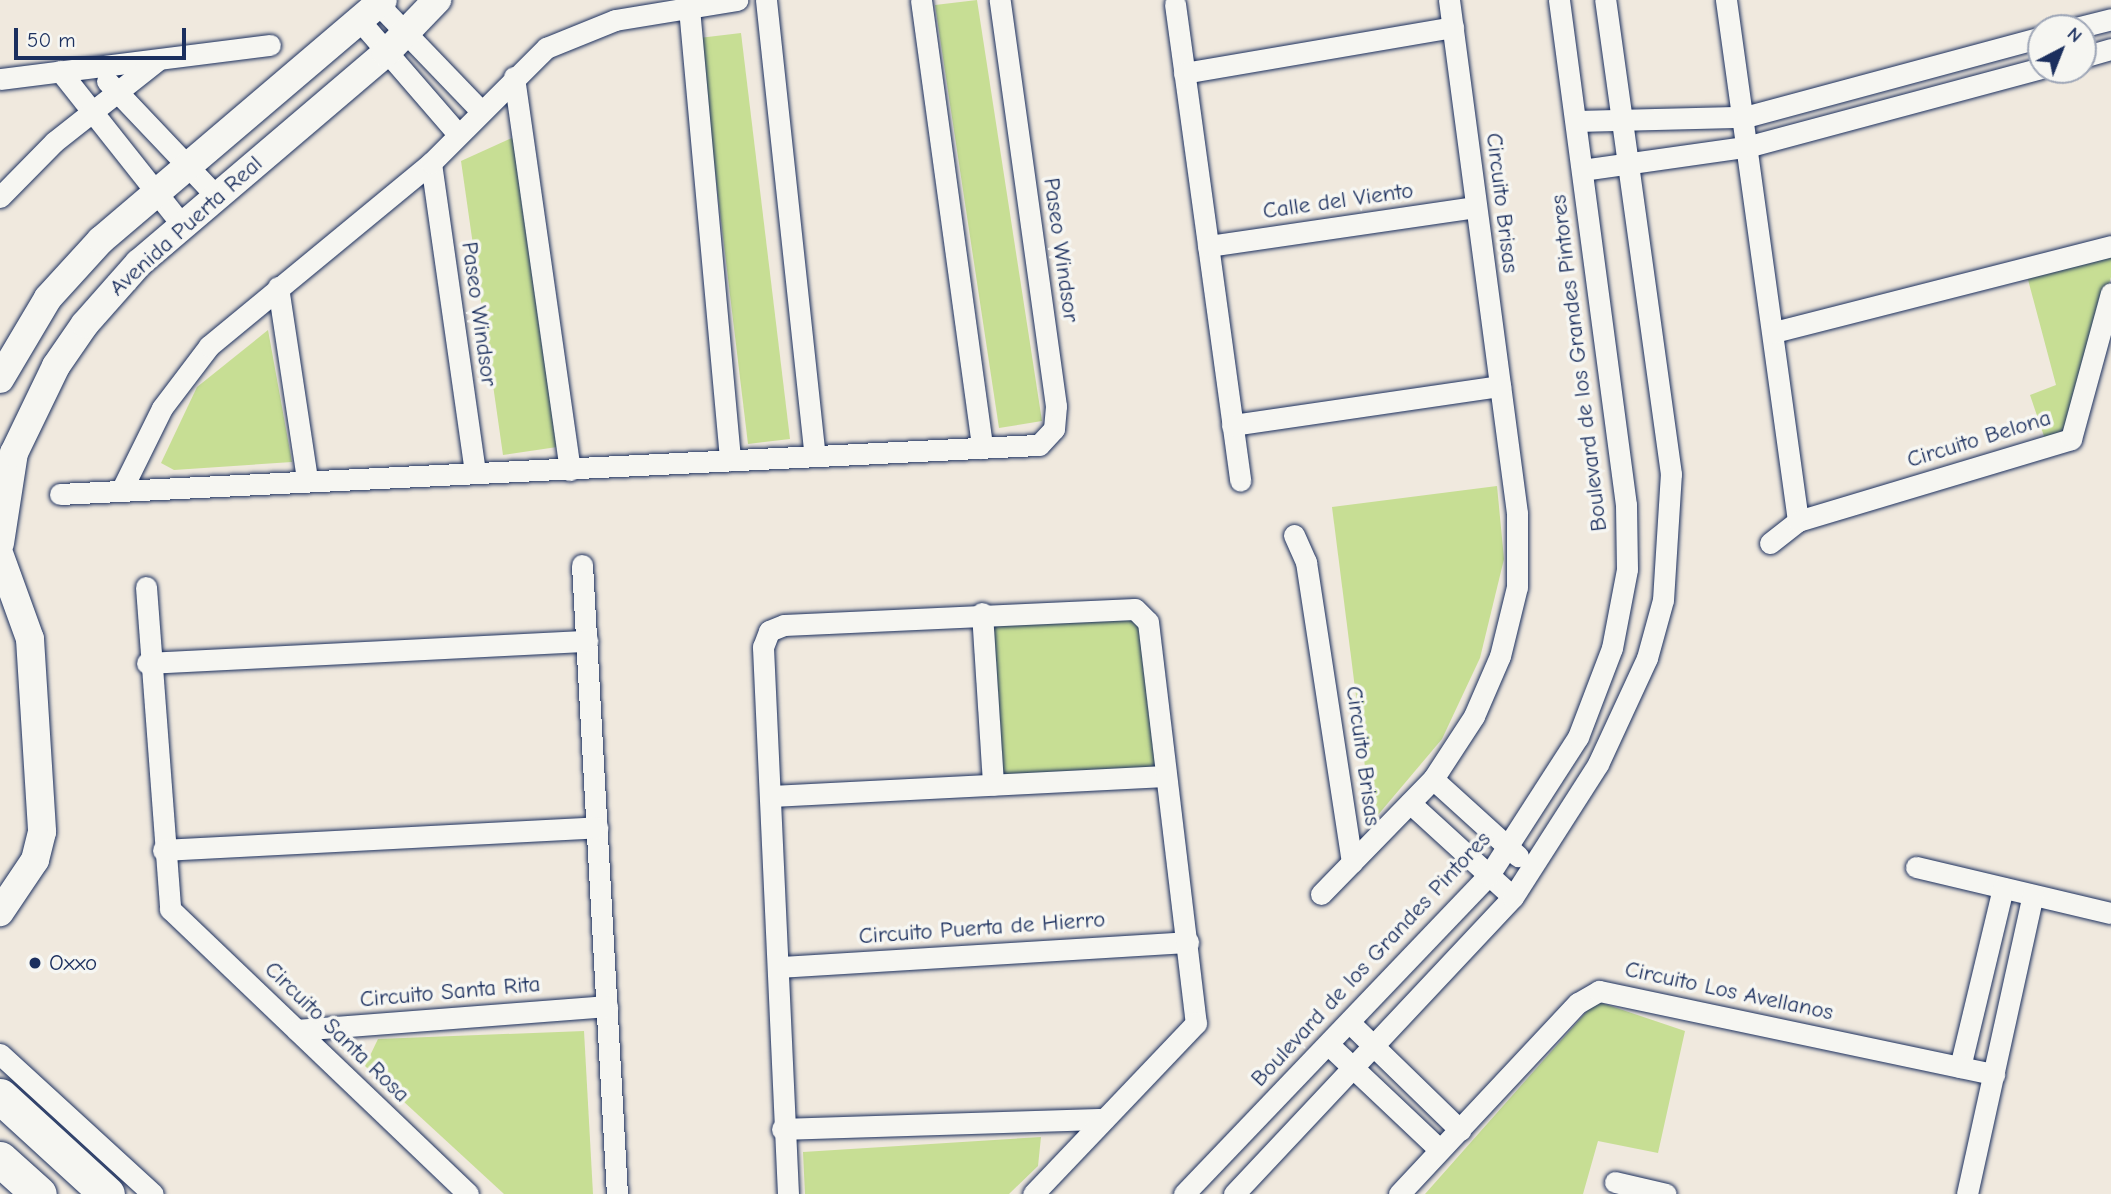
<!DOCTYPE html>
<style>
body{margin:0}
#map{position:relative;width:2111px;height:1194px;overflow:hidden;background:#f0e9de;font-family:"Comic Neue",sans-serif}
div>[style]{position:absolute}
.green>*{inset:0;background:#c7de94}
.roads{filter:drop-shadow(0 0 2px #1b2f5e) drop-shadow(0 0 2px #1b2f5e)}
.minor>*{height:21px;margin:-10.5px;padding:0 10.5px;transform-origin:10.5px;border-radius:10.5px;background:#f6f6f2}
.tertiary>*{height:28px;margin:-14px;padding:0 14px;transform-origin:14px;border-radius:14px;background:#f6f6f2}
.primary>*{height:35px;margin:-17.5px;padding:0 17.5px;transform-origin:17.5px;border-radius:17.5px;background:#f6f6f2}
.dots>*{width:19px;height:19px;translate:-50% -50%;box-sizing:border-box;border:4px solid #f6f6f2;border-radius:50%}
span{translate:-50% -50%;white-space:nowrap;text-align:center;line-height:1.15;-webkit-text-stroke:7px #f6f6f2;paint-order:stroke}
.street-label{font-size:23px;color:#1b2f5e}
.poi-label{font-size:23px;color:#1b2f5e}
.left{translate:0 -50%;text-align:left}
.north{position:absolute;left:2027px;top:14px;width:70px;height:70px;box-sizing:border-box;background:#f6f6f2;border:2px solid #9ea6b7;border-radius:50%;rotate:42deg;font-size:19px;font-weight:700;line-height:28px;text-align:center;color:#1b2f5e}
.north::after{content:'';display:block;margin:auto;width:24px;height:32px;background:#1b2f5e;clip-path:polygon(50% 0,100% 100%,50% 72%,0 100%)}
.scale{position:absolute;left:14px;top:28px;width:172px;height:32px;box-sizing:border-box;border:4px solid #1b2f5e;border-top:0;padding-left:9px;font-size:21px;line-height:24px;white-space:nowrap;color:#1b2f5e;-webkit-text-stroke:5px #f6f6f2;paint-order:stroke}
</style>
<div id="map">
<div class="green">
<div style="clip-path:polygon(977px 0,1042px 421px,999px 428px,935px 5px)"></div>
<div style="clip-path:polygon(741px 33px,790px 439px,748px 444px,699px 38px)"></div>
<div style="clip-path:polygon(514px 137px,557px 447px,503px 455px,461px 161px)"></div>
<div style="clip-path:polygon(2111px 251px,2111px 277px,2067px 436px,2046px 442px,2030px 395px,2056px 385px,2026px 272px)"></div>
<div style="clip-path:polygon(268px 330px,292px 462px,174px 470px,161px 463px,197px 387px)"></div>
<div style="clip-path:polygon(1497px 486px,1504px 559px,1480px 658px,1442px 739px,1372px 822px,1332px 507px)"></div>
<div style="clip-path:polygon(1142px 616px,1157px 771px,1000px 778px,986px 617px)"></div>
<div style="clip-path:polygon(1596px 1001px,1685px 1031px,1658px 1153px,1598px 1141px,1583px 1194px,1425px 1194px)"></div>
<div style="clip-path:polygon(584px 1031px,593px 1194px,504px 1194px,365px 1066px,378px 1039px)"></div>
<div style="clip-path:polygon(1041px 1137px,1038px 1166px,1009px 1194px,805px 1194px,803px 1152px)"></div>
</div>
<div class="roads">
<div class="minor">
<div style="left:766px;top:0;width:458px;rotate:83.9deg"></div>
<div style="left:921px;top:0;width:452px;rotate:82.2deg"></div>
<div style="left:1726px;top:0;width:526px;rotate:82.13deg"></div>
<div style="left:1175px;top:4px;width:481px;rotate:82.2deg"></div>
<div style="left:379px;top:5px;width:146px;rotate:46.1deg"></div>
<div style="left:689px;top:8px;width:454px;rotate:84.8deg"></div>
<div style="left:360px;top:21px;width:148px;rotate:49.1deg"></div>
<div style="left:2076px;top:28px;width:36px;rotate:-14deg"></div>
<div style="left:2083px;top:57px;width:29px;rotate:-16deg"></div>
<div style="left:60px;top:71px;width:196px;rotate:51.6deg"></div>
<div style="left:1184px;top:73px;width:273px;rotate:-9.7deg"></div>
<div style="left:514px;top:77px;width:397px;rotate:81.9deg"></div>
<div style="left:0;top:79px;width:272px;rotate:-7.2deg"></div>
<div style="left:107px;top:81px;width:158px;rotate:46.5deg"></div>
<div style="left:1576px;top:121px;width:169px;rotate:-1.4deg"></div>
<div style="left:1745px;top:117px;width:307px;rotate:-15.1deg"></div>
<div style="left:431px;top:163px;width:312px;rotate:81.9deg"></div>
<div style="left:1582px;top:170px;width:170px;rotate:-8.1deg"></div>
<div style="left:1750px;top:146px;width:301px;rotate:-15deg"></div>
<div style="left:0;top:197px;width:77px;rotate:-45.5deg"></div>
<div style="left:54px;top:142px;width:132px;rotate:-38.3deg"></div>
<div style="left:1208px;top:246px;width:270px;rotate:-8.3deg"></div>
<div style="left:278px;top:287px;width:194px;rotate:81.4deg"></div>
<div style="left:1774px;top:332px;width:348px;rotate:-14.3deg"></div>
<div style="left:1232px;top:425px;width:271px;rotate:-8.3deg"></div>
<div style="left:121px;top:491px;width:93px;rotate:-63.7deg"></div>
<div style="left:162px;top:408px;width:78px;rotate:-52.8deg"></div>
<div style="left:209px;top:346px;width:288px;rotate:-39.5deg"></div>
<div style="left:431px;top:163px;width:163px;rotate:-45deg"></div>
<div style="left:546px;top:48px;width:74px;rotate:-22.1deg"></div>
<div style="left:615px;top:20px;width:124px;rotate:-9.3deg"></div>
<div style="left:60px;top:494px;width:980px;rotate:-2.87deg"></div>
<div style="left:1039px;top:445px;width:22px;rotate:-47deg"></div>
<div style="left:1054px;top:429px;width:23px;rotate:-85deg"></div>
<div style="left:1056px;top:406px;width:410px;rotate:-97.9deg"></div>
<div style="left:1294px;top:535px;width:30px;rotate:66deg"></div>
<div style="left:1306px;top:562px;width:304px;rotate:81.3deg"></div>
<div style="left:1770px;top:543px;width:36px;rotate:-38deg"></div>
<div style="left:1798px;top:521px;width:285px;rotate:-16.7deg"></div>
<div style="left:2071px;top:439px;width:151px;rotate:-74.7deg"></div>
<div style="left:582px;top:565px;width:630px;rotate:86.82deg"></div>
<div style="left:146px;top:587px;width:323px;rotate:85.7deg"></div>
<div style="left:170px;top:909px;width:412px;rotate:43.7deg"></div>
<div style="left:982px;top:613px;width:172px;rotate:86.3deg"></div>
<div style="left:147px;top:663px;width:441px;rotate:-2.9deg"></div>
<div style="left:1433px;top:779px;width:115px;rotate:42.2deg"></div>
<div style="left:772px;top:796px;width:393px;rotate:-2.9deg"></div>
<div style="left:1410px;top:803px;width:139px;rotate:42.4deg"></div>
<div style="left:163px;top:850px;width:435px;rotate:-3deg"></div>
<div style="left:1916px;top:867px;width:200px;rotate:13.3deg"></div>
<div style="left:1321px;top:894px;width:161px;rotate:-45.8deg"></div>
<div style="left:1433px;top:779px;width:75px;rotate:-56.9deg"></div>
<div style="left:1474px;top:716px;width:65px;rotate:-66.6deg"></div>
<div style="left:1500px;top:656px;width:71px;rotate:-76.2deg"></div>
<div style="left:1517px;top:587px;width:74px;rotate:-90deg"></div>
<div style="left:1517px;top:513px;width:517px;rotate:-97.55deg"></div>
<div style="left:780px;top:967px;width:409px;rotate:-3.5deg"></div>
<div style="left:1352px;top:1025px;width:151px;rotate:44.2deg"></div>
<div style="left:297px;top:1030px;width:311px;rotate:-4.4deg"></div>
<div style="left:1330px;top:1046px;width:151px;rotate:43.4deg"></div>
<div style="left:0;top:1054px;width:207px;rotate:42.5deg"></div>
<div style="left:1960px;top:1067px;width:184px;rotate:-76.5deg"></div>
<div style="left:782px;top:1129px;width:322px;rotate:-1.8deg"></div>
<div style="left:1615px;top:1182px;width:52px;rotate:13.2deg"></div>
<div style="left:788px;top:1194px;width:548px;rotate:-92.62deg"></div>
<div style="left:763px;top:647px;width:17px;rotate:-69deg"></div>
<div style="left:769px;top:631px;width:16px;rotate:-22deg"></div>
<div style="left:784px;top:625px;width:351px;rotate:-2.6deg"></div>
<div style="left:1135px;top:609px;width:18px;rotate:45deg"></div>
<div style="left:1148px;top:622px;width:404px;rotate:83.2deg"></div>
<div style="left:1196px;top:1023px;width:236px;rotate:133.6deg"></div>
<div style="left:1184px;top:1194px;width:441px;rotate:-46.3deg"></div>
<div style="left:1489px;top:875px;width:164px;rotate:-57.2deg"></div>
<div style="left:1578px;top:737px;width:95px;rotate:-69.1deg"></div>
<div style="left:1612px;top:648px;width:80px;rotate:-79.2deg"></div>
<div style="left:1627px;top:569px;width:64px;rotate:-90.9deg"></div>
<div style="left:1626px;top:505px;width:509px;rotate:-97.56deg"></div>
<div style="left:1234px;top:1194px;width:407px;rotate:-46.8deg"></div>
<div style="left:1513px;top:897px;width:158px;rotate:-57.4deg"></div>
<div style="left:1598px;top:764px;width:117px;rotate:-65.2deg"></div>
<div style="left:1647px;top:658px;width:60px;rotate:-74.6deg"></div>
<div style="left:1663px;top:600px;width:126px;rotate:-86.4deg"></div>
<div style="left:1671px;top:474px;width:479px;rotate:-97.9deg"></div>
<div style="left:1399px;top:1194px;width:262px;rotate:-46.9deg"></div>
<div style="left:1578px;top:1003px;width:24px;rotate:-30deg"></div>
<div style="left:1599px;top:991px;width:404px;rotate:11.9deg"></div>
<div style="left:1967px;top:1194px;width:306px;rotate:-77.6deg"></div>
</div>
<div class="tertiary">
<div style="left:0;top:379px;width:94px;rotate:-59.3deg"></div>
<div style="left:48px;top:298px;width:79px;rotate:-47.6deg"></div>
<div style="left:101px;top:240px;width:370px;rotate:-40.4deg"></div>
<div style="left:0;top:543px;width:91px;rotate:-81.2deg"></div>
<div style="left:14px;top:453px;width:97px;rotate:-64.2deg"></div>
<div style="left:56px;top:366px;width:51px;rotate:-55.4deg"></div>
<div style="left:85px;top:324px;width:81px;rotate:-48.5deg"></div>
<div style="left:139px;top:263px;width:324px;rotate:-40.4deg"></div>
<div style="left:386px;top:53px;width:74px;rotate:-46.1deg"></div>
<div style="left:0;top:556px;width:88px;rotate:70.1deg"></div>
<div style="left:30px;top:639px;width:193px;rotate:86.4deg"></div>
<div style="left:42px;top:832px;width:29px;rotate:104deg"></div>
<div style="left:35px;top:860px;width:63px;rotate:123.9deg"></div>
</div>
<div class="primary">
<div style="left:0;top:1096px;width:145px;rotate:42.5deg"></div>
<div style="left:0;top:1159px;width:52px;rotate:41.9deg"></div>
</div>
</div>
<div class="dots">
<div style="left:35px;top:963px;background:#1b2f5e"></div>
</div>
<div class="street-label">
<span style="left:1338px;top:201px;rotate:-8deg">Calle del Viento</span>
<span style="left:1502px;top:203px;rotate:83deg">Circuito Brisas</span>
<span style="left:186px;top:226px;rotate:-42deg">Avenida Puerta Real</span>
<span style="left:1061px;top:250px;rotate:82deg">Paseo Windsor</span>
<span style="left:479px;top:314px;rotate:82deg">Paseo Windsor</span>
<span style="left:1579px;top:363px;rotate:-97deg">Boulevard de los Grandes Pintores</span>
<span style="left:1979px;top:439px;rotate:-17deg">Circuito Belona</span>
<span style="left:1363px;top:756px;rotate:82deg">Circuito Brisas</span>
<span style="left:982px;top:928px;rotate:-4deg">Circuito Puerta de Hierro</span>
<span style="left:1371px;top:959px;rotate:-47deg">Boulevard de los Grandes Pintores</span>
<span style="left:1729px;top:991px;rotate:12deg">Circuito Los Avellanos</span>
<span style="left:450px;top:992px;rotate:-5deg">Circuito Santa Rita</span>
<span style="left:337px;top:1032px;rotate:44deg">Circuito Santa Rosa</span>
</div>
<div class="poi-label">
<span class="left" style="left:49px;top:963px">Oxxo</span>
</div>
<div class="north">N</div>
<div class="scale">50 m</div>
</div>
